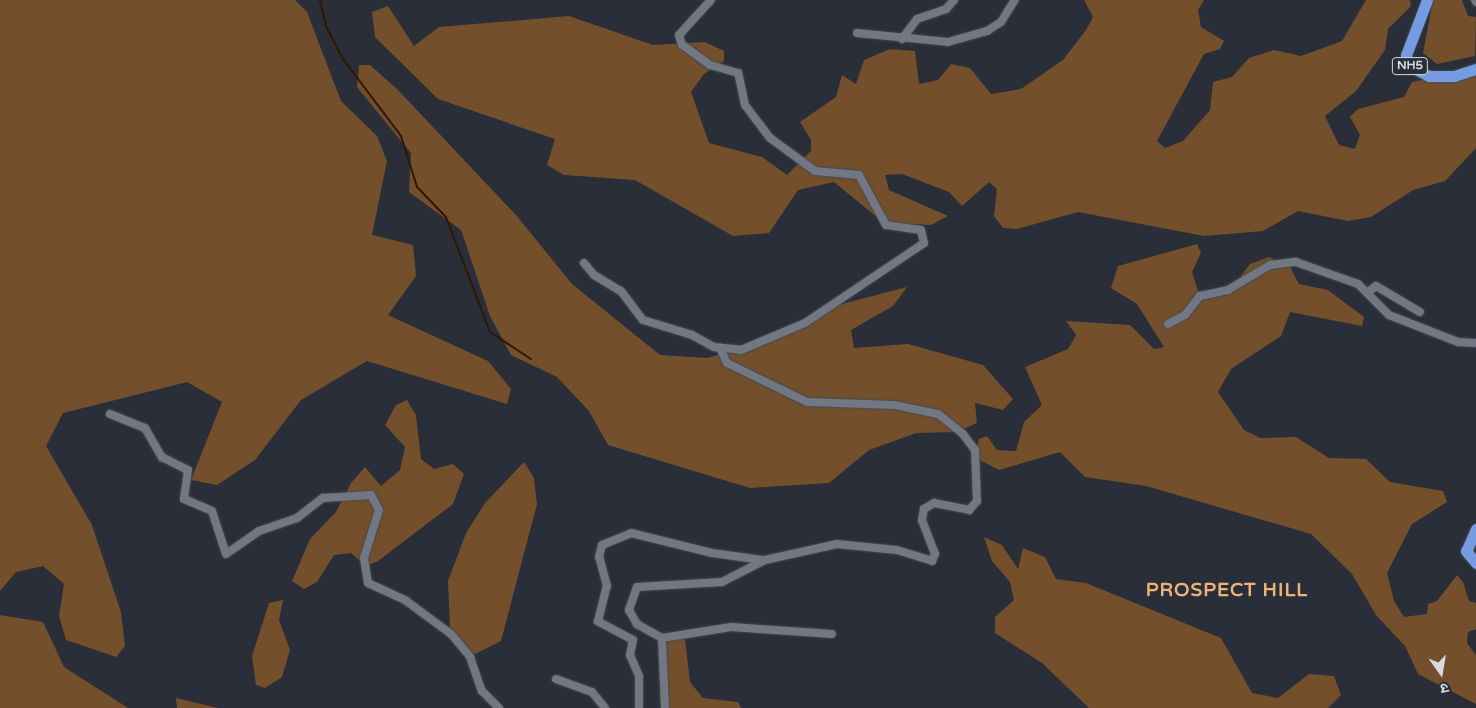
<!DOCTYPE html>
<meta charset="utf-8">
<style>
body{margin:0}
#map{position:relative;width:1476px;height:708px;overflow:hidden;background:#292e38;font-family:"Varela Round","Noto Sans Devanagari",sans-serif}
div>[style]{position:absolute}
.forest>*{inset:0;background:#73502b}
.stream>*{height:2px;margin:-1px;padding:0 1px;transform-origin:1px;border-radius:1px;background:#301800}
.roads{filter:drop-shadow(0 0 1px #444a52) drop-shadow(0 0 1px #444a52)}
.minor>*{height:8px;margin:-4px;padding:0 4px;transform-origin:4px;border-radius:4px;background:#717883}
.highway>*{height:11px;margin:-5.5px;padding:0 5.5px;transform-origin:5.5px;border-radius:5.5px;background:#759ce3}
span{translate:-50% -50%;white-space:nowrap;text-align:center;line-height:1.15;-webkit-text-stroke:4.5px #292e38;paint-order:stroke}
.shield-label span{padding:1px 4px;background:#292e38;border:1px solid;border-radius:4px;-webkit-text-stroke-width:0}
.shield-label{font-size:12px;color:#d7dbe2;font-weight:700}
.district-label{font-size:19px;color:#ecb378;font-weight:700;letter-spacing:1px}
.north{position:absolute;left:1416px;top:648px;width:50px;height:50px;-webkit-text-stroke:4px #292e38;paint-order:stroke;rotate:167deg;font-size:14px;font-weight:700;line-height:20px;text-align:center;color:#d7dbe2}
.north::after{content:'';display:block;margin:auto;width:18px;height:22px;background:#d7dbe2;clip-path:polygon(50% 0,100% 100%,50% 72%,0 100%)}
</style>
<div id="map">
<div class="forest">
<div style="clip-path:polygon(0 0,295px 0,307px 12px,341px 101px,377px 136px,387px 161px,372px 235px,413px 245px,416px 276px,388px 315px,488px 361px,511px 389px,507px 404px,367px 361px,301px 400px,255px 460px,217px 485px,191px 480px,222px 402px,187px 382px,63px 413px,46px 446px,92px 525px,121px 612px,125px 646px,116px 657px,66px 640px,59px 616px,64px 584px,43px 566px,16px 572px,0 591px)"></div>
<div style="clip-path:polygon(1084px 0,1204px 0,1198px 10px,1201px 27px,1224px 41px,1220px 49px,1204px 54px,1157px 141px,1165px 148px,1183px 141px,1210px 110px,1213px 82px,1232px 77px,1249px 58px,1274px 50px,1301px 56px,1342px 41px,1366px 0,1410px 0,1411px 6px,1388px 29px,1385px 50px,1356px 91px,1325px 116px,1339px 145px,1355px 149px,1360px 135px,1350px 117px,1358px 109px,1404px 97px,1412px 82px,1476px 69px,1476px 148px,1445px 181px,1413px 190px,1371px 217px,1348px 221px,1298px 211px,1263px 231px,1204px 236px,1078px 212px,1017px 229px,1003px 228px,994px 216px,997px 189px,989px 182px,962px 206px,949px 192px,902px 174px,885px 175px,889px 190px,948px 216px,931px 225px,884px 223px,834px 182px,798px 190px,769px 233px,733px 236px,635px 180px,564px 175px,547px 165px,555px 139px,438px 99px,375px 37px,372px 12px,388px 6px,414px 46px,439px 27px,569px 16px,653px 45px,705px 42px,724px 51px,724px 61px,704px 74px,691px 92px,709px 143px,762px 157px,787px 175px,811px 151px,811px 140px,800px 122px,836px 97px,842px 75px,856px 84px,864px 60px,890px 49px,915px 51px,919px 84px,938px 80px,951px 64px,970px 68px,991px 94px,1021px 89px,1063px 60px,1086px 30px,1093px 17px)"></div>
<div style="clip-path:polygon(1433px 0,1462px 0,1468px 16px,1476px 17px,1475px 56px,1437px 64px,1423px 53px)"></div>
<div style="clip-path:polygon(359px 65px,370px 65px,398px 90px,516px 215px,572px 284px,660px 355px,707px 358px,758px 344px,830px 307px,907px 287px,893px 306px,851px 330px,854px 348px,908px 344px,983px 365px,1013px 399px,1003px 410px,975px 403px,977px 423px,957px 432px,916px 433px,869px 450px,829px 483px,750px 488px,608px 445px,589px 411px,557px 377px,511px 355px,490px 316px,461px 230px,409px 192px,411px 153px,357px 87px)"></div>
<div style="clip-path:polygon(1197px 244px,1201px 253px,1192px 272px,1198px 291px,1226px 296px,1250px 264px,1269px 257px,1289px 265px,1299px 284px,1328px 290px,1364px 317px,1362px 326px,1290px 312px,1281px 336px,1231px 369px,1218px 392px,1244px 430px,1260px 438px,1296px 437px,1329px 458px,1366px 459px,1390px 482px,1443px 491px,1447px 502px,1412px 524px,1387px 573px,1394px 601px,1404px 617px,1427px 614px,1428px 604px,1437px 601px,1457px 575px,1463px 582px,1469px 601px,1476px 603px,1476px 629px,1468px 632px,1467px 643px,1476px 655px,1476px 704px,1418px 674px,1405px 646px,1376px 615px,1352px 574px,1311px 534px,1146px 486px,1085px 477px,1060px 452px,999px 470px,974px 457px,979px 439px,987px 436px,997px 450px,1016px 451px,1024px 422px,1042px 405px,1025px 367px,1068px 349px,1076px 335px,1066px 321px,1130px 325px,1154px 349px,1164px 347px,1137px 304px,1111px 288px,1118px 266px)"></div>
<div style="clip-path:polygon(407px 400px,416px 415px,421px 459px,434px 469px,453px 464px,464px 474px,453px 504px,378px 561px,366px 566px,351px 553px,334px 555px,317px 582px,304px 589px,292px 581px,310px 539px,336px 512px,351px 483px,365px 467px,381px 486px,400px 470px,405px 447px,385px 425px,396px 405px)"></div>
<div style="clip-path:polygon(524px 462px,534px 478px,537px 504px,501px 641px,475px 654px,464px 649px,450px 627px,448px 581px,466px 533px,485px 503px)"></div>
<div style="clip-path:polygon(984px 537px,1002px 545px,1018px 569px,1023px 548px,1045px 557px,1056px 579px,1086px 583px,1221px 638px,1252px 693px,1278px 698px,1309px 674px,1334px 676px,1341px 695px,1328px 708px,1089px 708px,1042px 663px,995px 633px,995px 617px,1014px 600px,1010px 582px,992px 561px)"></div>
<div style="clip-path:polygon(283px 600px,279px 620px,290px 650px,282px 677px,265px 688px,256px 685px,252px 656px,269px 603px)"></div>
<div style="clip-path:polygon(0 615px,43px 622px,64px 667px,128px 708px,0 708px)"></div>
<div style="clip-path:polygon(676px 635px,685px 639px,690px 682px,703px 698px,738px 702px,741px 708px,661px 708px,663px 647px)"></div>
<div style="clip-path:polygon(176px 698px,218px 708px,177px 708px)"></div>
</div>
<div class="stream">
<div style="left:320px;top:0;width:27px;rotate:77deg"></div>
<div style="left:326px;top:26px;width:37px;rotate:63deg"></div>
<div style="left:343px;top:59px;width:96px;rotate:53deg"></div>
<div style="left:401px;top:136px;width:53px;rotate:72.6deg"></div>
<div style="left:417px;top:187px;width:42px;rotate:46deg"></div>
<div style="left:446px;top:217px;width:123px;rotate:69.1deg"></div>
<div style="left:490px;top:332px;width:49px;rotate:33.4deg"></div>
</div>
<div class="roads">
<div class="minor">
<div style="left:1475px;top:0;width:2px;rotate:63deg"></div>
<div style="left:857px;top:33px;width:91px;rotate:5.6deg"></div>
<div style="left:948px;top:42px;width:41px;rotate:-15.8deg"></div>
<div style="left:987px;top:31px;width:17px;rotate:-33deg"></div>
<div style="left:1001px;top:22px;width:26px;rotate:-58deg"></div>
<div style="left:902px;top:39px;width:25px;rotate:-53deg"></div>
<div style="left:917px;top:19px;width:31px;rotate:-19deg"></div>
<div style="left:946px;top:9px;width:12px;rotate:-48deg"></div>
<div style="left:584px;top:263px;width:16px;rotate:50deg"></div>
<div style="left:594px;top:275px;width:31px;rotate:31deg"></div>
<div style="left:621px;top:291px;width:36px;rotate:53deg"></div>
<div style="left:643px;top:320px;width:51px;rotate:17deg"></div>
<div style="left:692px;top:335px;width:25px;rotate:29deg"></div>
<div style="left:714px;top:347px;width:27px;rotate:6deg"></div>
<div style="left:741px;top:350px;width:69px;rotate:-22.9deg"></div>
<div style="left:805px;top:323px;width:143px;rotate:-33.9deg"></div>
<div style="left:924px;top:243px;width:13px;rotate:-103deg"></div>
<div style="left:921px;top:230px;width:35px;rotate:-172deg"></div>
<div style="left:886px;top:225px;width:57px;rotate:-118.4deg"></div>
<div style="left:859px;top:175px;width:44px;rotate:-174.8deg"></div>
<div style="left:815px;top:171px;width:56px;rotate:-143.7deg"></div>
<div style="left:770px;top:138px;width:41px;rotate:-127.1deg"></div>
<div style="left:745px;top:105px;width:33px;rotate:-102deg"></div>
<div style="left:738px;top:73px;width:29px;rotate:-164deg"></div>
<div style="left:710px;top:65px;width:34px;rotate:-144deg"></div>
<div style="left:682px;top:45px;width:10px;rotate:-107deg"></div>
<div style="left:679px;top:35px;width:47px;rotate:-47.6deg"></div>
<div style="left:1367px;top:293px;width:11px;rotate:-38deg"></div>
<div style="left:1376px;top:286px;width:51px;rotate:30.6deg"></div>
<div style="left:1168px;top:324px;width:19px;rotate:-28deg"></div>
<div style="left:1185px;top:315px;width:24px;rotate:-52deg"></div>
<div style="left:1200px;top:296px;width:29px;rotate:-12deg"></div>
<div style="left:1228px;top:290px;width:49px;rotate:-30.8deg"></div>
<div style="left:1270px;top:265px;width:26px;rotate:-7deg"></div>
<div style="left:1296px;top:262px;width:66px;rotate:19.5deg"></div>
<div style="left:1358px;top:284px;width:44px;rotate:45deg"></div>
<div style="left:1389px;top:315px;width:74px;rotate:21.4deg"></div>
<div style="left:1458px;top:342px;width:18px;rotate:3deg"></div>
<div style="left:110px;top:414px;width:38px;rotate:22deg"></div>
<div style="left:145px;top:428px;width:34px;rotate:60deg"></div>
<div style="left:162px;top:457px;width:29px;rotate:27deg"></div>
<div style="left:188px;top:470px;width:29px;rotate:98deg"></div>
<div style="left:184px;top:499px;width:30px;rotate:23deg"></div>
<div style="left:212px;top:511px;width:45px;rotate:72deg"></div>
<div style="left:226px;top:554px;width:40px;rotate:-34.9deg"></div>
<div style="left:259px;top:531px;width:40px;rotate:-18.9deg"></div>
<div style="left:297px;top:518px;width:33px;rotate:-38deg"></div>
<div style="left:323px;top:498px;width:48px;rotate:-3.6deg"></div>
<div style="left:371px;top:495px;width:17px;rotate:62deg"></div>
<div style="left:379px;top:510px;width:50px;rotate:107.4deg"></div>
<div style="left:364px;top:558px;width:25px;rotate:81deg"></div>
<div style="left:368px;top:583px;width:41px;rotate:24.7deg"></div>
<div style="left:405px;top:600px;width:57px;rotate:36.5deg"></div>
<div style="left:451px;top:634px;width:30px;rotate:50deg"></div>
<div style="left:470px;top:657px;width:36px;rotate:71deg"></div>
<div style="left:482px;top:691px;width:24px;rotate:45deg"></div>
<div style="left:662px;top:638px;width:70px;rotate:-9.1deg"></div>
<div style="left:731px;top:627px;width:101px;rotate:4deg"></div>
<div style="left:556px;top:679px;width:38px;rotate:20deg"></div>
<div style="left:592px;top:692px;width:21px;rotate:51deg"></div>
<div style="left:639px;top:708px;width:32px;rotate:-90deg"></div>
<div style="left:639px;top:676px;width:23px;rotate:-113deg"></div>
<div style="left:630px;top:655px;width:15px;rotate:-79deg"></div>
<div style="left:633px;top:640px;width:40px;rotate:-152deg"></div>
<div style="left:598px;top:621px;width:36px;rotate:-76deg"></div>
<div style="left:607px;top:586px;width:30px;rotate:-105deg"></div>
<div style="left:599px;top:557px;width:12px;rotate:-76deg"></div>
<div style="left:602px;top:545px;width:31px;rotate:-22deg"></div>
<div style="left:631px;top:533px;width:83px;rotate:13.9deg"></div>
<div style="left:712px;top:553px;width:51px;rotate:7.8deg"></div>
<div style="left:665px;top:708px;width:70px;rotate:-92.5deg"></div>
<div style="left:662px;top:638px;width:29px;rotate:-151deg"></div>
<div style="left:637px;top:624px;width:16px;rotate:-120deg"></div>
<div style="left:629px;top:610px;width:24px;rotate:-71deg"></div>
<div style="left:637px;top:587px;width:85px;rotate:-3.4deg"></div>
<div style="left:722px;top:582px;width:48px;rotate:-27.1deg"></div>
<div style="left:765px;top:560px;width:74px;rotate:-12.5deg"></div>
<div style="left:837px;top:544px;width:60px;rotate:5.7deg"></div>
<div style="left:897px;top:550px;width:37px;rotate:17deg"></div>
<div style="left:932px;top:561px;width:8px;rotate:-67deg"></div>
<div style="left:935px;top:554px;width:36px;rotate:-111deg"></div>
<div style="left:922px;top:520px;width:11px;rotate:-80deg"></div>
<div style="left:924px;top:509px;width:12px;rotate:-31deg"></div>
<div style="left:934px;top:503px;width:36px;rotate:11deg"></div>
<div style="left:969px;top:510px;width:12px;rotate:-48deg"></div>
<div style="left:977px;top:501px;width:51px;rotate:-92.2deg"></div>
<div style="left:975px;top:450px;width:20px;rotate:-127deg"></div>
<div style="left:963px;top:434px;width:32px;rotate:-141deg"></div>
<div style="left:938px;top:414px;width:45px;rotate:-168.4deg"></div>
<div style="left:894px;top:405px;width:87px;rotate:-178deg"></div>
<div style="left:807px;top:402px;width:89px;rotate:-154deg"></div>
<div style="left:727px;top:363px;width:17px;rotate:-115deg"></div>
</div>
<div class="highway">
<div style="left:1427px;top:0;width:59px;rotate:110.9deg"></div>
<div style="left:1406px;top:55px;width:10px;rotate:79deg"></div>
<div style="left:1408px;top:65px;width:24px;rotate:28deg"></div>
<div style="left:1429px;top:76px;width:25px"></div>
<div style="left:1454px;top:76px;width:23px;rotate:-18deg"></div>
<div style="left:1476px;top:529px;width:24px;rotate:114deg"></div>
<div style="left:1466px;top:551px;width:16px;rotate:50deg"></div>
</div>
</div>
<div class="shield-label">
<span style="left:1410px;top:66px">NH5</span>
</div>
<div class="district-label">
<span style="left:1227px;top:591px">PROSPECT HILL</span>
</div>
<div class="north">उ</div>
</div>
